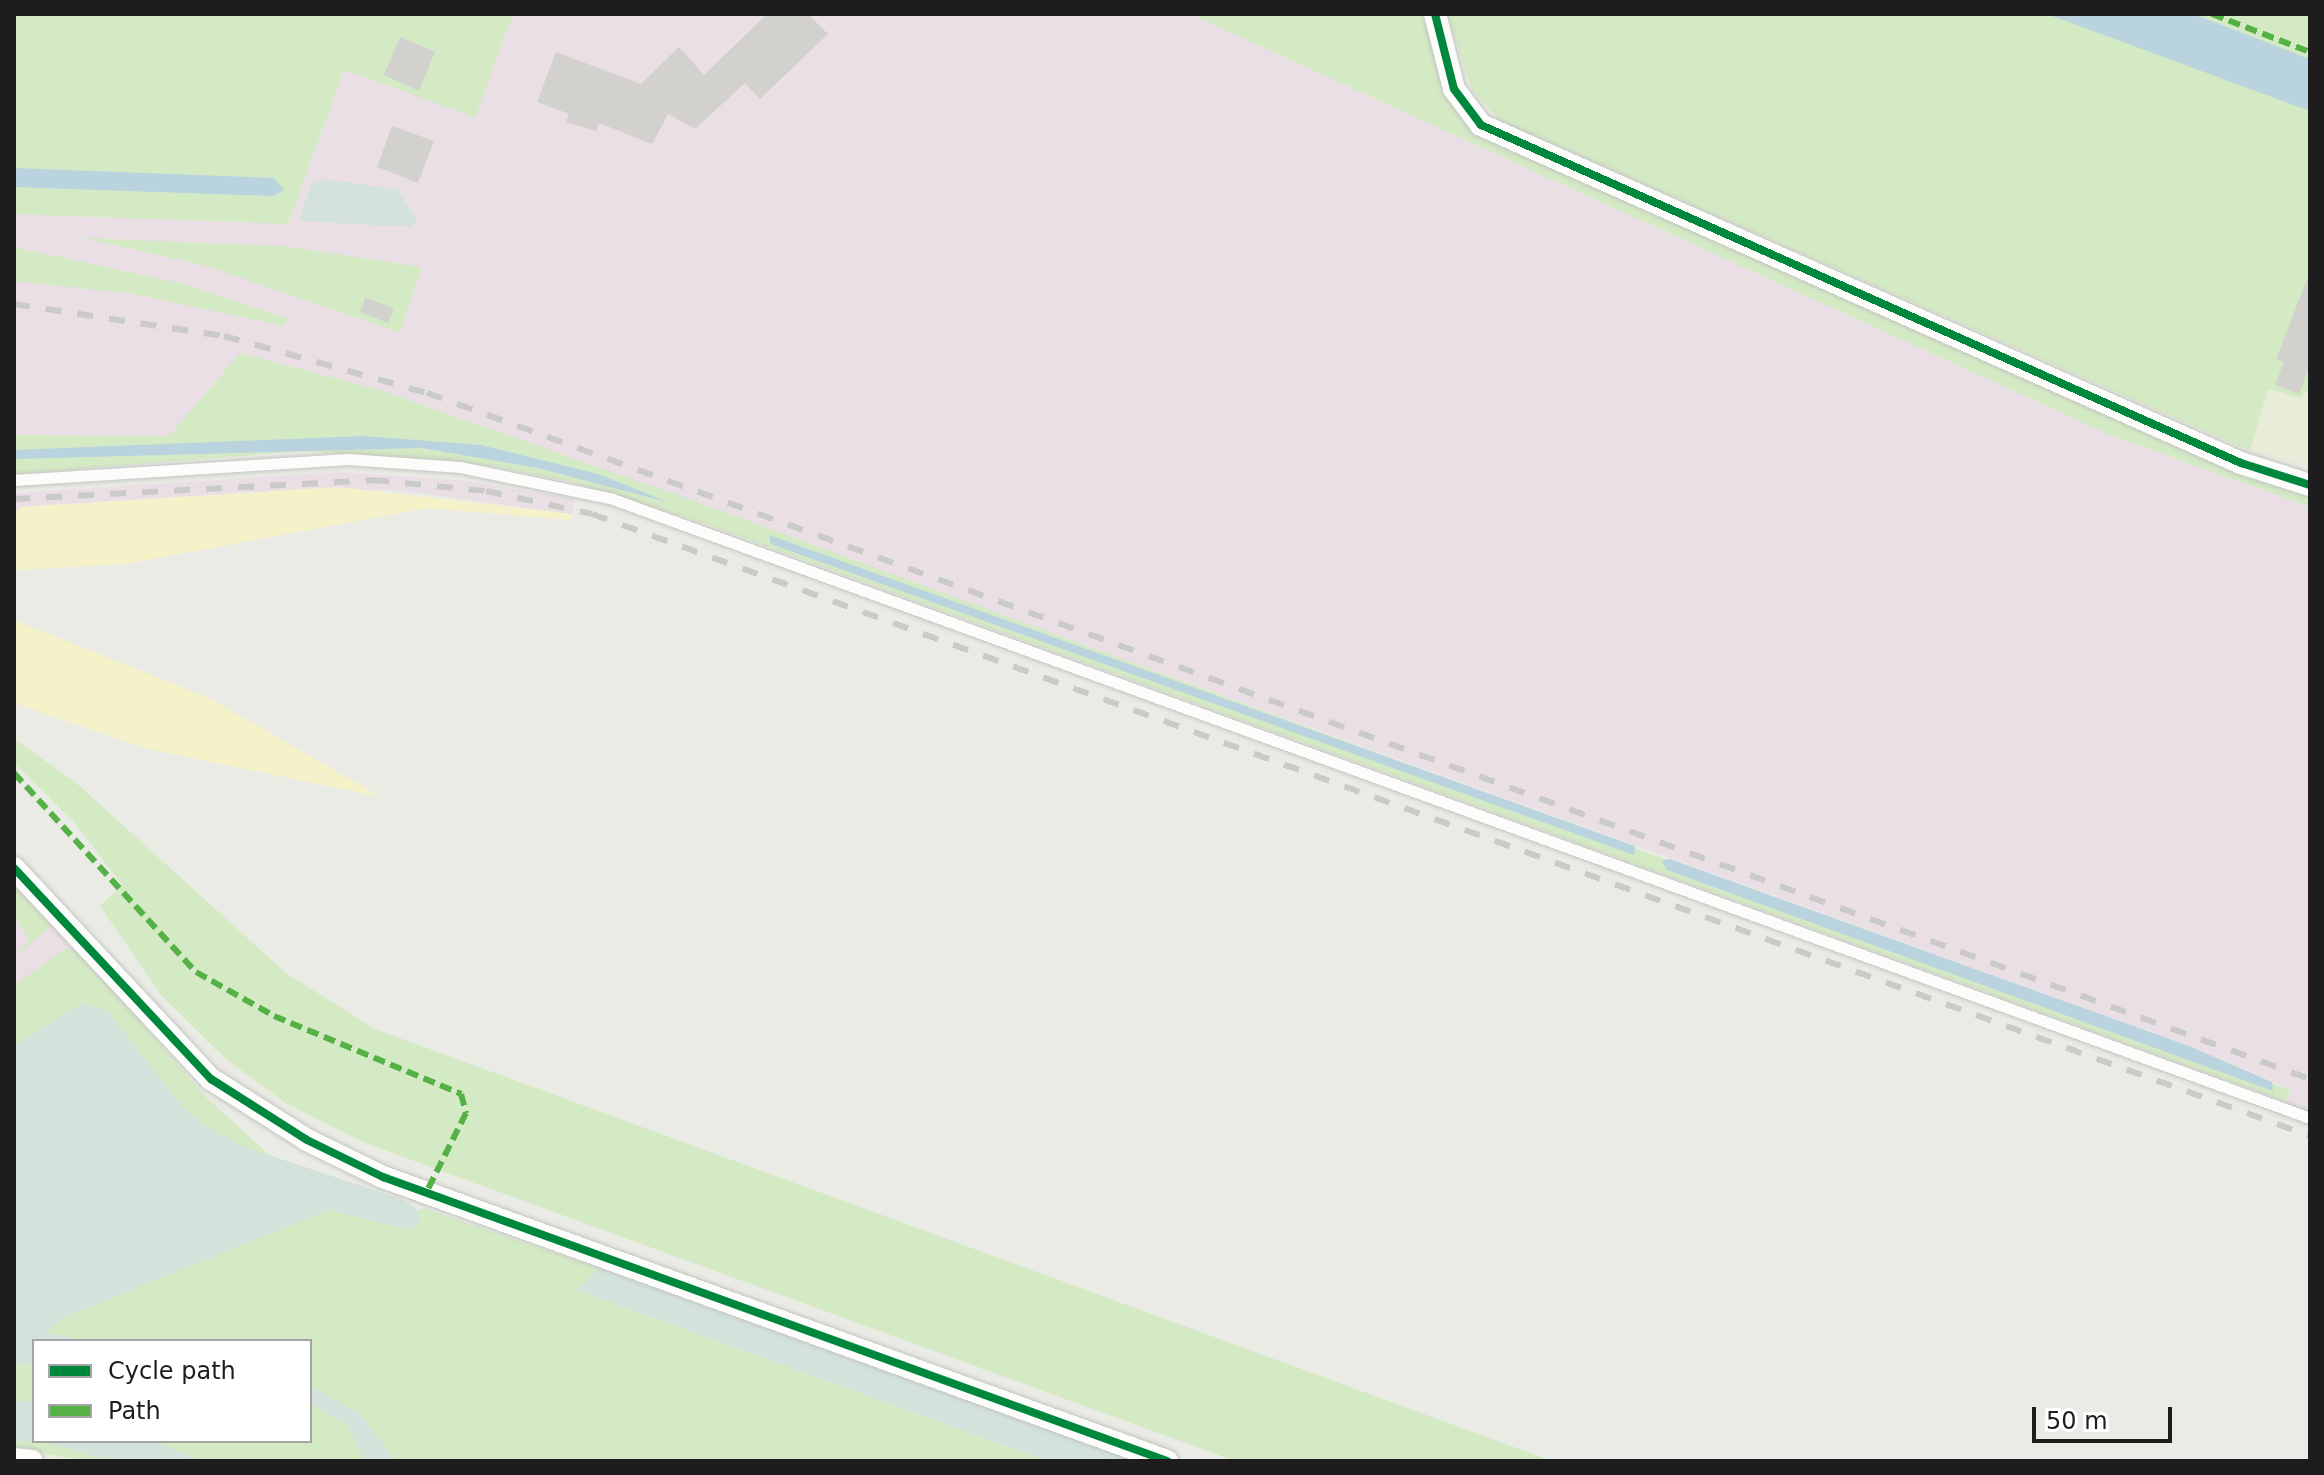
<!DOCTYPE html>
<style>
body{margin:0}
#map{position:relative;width:2324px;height:1475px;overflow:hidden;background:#ebebe6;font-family:"DejaVu Sans",sans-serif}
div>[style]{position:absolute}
.industrial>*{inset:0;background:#e9dfe4}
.farmland>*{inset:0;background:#e9ecd9}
.grass>*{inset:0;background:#d4eac4}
.wetland>*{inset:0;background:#d3e3db}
.sand>*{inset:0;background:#f5f2c9}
.water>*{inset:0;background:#b9d3df}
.building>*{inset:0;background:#d2d1cd}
.roads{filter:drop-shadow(0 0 2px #c4c4c2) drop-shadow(0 0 2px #c4c4c2)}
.service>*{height:11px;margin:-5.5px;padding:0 5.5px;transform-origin:5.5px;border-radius:5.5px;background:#fcfcfb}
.minor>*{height:22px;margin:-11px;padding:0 11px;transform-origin:11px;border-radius:11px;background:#fcfcfb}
.rail>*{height:6px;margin-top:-3px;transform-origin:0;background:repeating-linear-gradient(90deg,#cacac9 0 16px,transparent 0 32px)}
.quiet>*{height:6px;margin-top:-3px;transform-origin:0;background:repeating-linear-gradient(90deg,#55b145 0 12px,transparent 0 18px)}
.cycleway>*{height:8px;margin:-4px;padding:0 4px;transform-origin:4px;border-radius:4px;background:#00873e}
span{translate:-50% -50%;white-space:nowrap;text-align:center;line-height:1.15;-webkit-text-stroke:6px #fff;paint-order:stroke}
.frame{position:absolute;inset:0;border:16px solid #1d1d1d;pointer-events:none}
.legend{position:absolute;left:32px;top:1339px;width:280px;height:104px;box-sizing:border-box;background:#fff;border:2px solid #a5a5a5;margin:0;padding:10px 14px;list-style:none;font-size:24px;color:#1d1d1d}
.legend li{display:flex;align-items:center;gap:16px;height:40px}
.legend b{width:40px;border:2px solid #a5a5a5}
.scale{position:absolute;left:2032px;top:1407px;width:140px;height:36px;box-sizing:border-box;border:4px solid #1d1d1d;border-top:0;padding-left:10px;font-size:24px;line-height:28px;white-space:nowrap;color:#1d1d1d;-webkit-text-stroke:6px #fff;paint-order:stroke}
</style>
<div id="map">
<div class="industrial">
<div style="clip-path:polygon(364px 14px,1190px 14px,2110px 435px,2310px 507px,2310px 1123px,2282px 1113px,2291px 1089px,2189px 1046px,380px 390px,240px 353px,169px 436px,14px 435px,14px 214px,288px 224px)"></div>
<div style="clip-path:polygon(340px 472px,468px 481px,575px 499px,572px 514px,396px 490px,269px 491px,21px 507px,14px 514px,14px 493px)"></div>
<div style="clip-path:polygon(14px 886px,78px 950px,14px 1046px)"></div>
</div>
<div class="farmland">
<div style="clip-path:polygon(2310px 386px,2310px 468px,2250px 451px,2268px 389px,2301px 398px)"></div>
</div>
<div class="grass">
<div style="clip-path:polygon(14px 14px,513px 14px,475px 117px,344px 70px,288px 224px,14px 214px)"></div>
<div style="clip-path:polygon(1190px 14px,1421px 14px,1459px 112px,2310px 491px,2310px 507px,2110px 435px)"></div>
<div style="clip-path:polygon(1447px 14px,2310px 14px,2310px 386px,2301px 398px,2268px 389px,2250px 451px,1499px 120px,1471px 88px)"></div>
<div style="clip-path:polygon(83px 238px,282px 246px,422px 267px,400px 333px,207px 266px)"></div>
<div style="clip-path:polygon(14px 247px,184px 284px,287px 318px,284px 326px,134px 294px,14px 281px)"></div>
<div style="clip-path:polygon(240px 353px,380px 390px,694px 501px,2291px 1090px,2286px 1102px,694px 520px,568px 481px,490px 466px,302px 451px,14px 474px,14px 435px,169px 436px)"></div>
<div style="clip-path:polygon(14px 739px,74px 781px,286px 973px,375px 1029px,1552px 1461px,1235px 1461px,365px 1143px,287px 1104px,227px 1060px,161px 995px,100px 906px,122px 885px,74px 822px,14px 763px)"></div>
<div style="clip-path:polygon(14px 886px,51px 926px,14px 958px,29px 939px,14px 916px)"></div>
<div style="clip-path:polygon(evenodd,65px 949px,78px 950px,206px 1097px,329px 1210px,387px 1223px,423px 1208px,599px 1268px,577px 1290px,1047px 1461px,89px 1461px,14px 1449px,14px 985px,65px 949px,34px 1341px,310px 1341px,310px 1441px,34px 1441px,34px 1341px)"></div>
</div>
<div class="wetland">
<div style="clip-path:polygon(325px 179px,398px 190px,417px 221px,409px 227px,299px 221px,311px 185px)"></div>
<div style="clip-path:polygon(82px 1003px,107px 1010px,184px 1109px,207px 1127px,245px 1147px,401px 1199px,416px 1208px,421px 1222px,408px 1230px,329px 1210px,60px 1319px,47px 1333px,89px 1341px,34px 1341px,34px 1363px,14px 1365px,14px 1046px)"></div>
<div style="clip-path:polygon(599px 1268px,1135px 1461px,1047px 1461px,577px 1290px)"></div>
<div style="clip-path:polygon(310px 1386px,359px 1413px,394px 1458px,405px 1461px,366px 1461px,346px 1423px,310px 1404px)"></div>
<div style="clip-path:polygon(14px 1401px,34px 1402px,34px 1441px,14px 1441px)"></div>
<div style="clip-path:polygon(40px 1441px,154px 1441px,203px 1461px,111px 1461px)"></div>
</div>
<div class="sand">
<div style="clip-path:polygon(338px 487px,572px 514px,571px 520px,427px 508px,126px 564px,14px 570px,14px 514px,21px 507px)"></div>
<div style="clip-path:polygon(14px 620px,209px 698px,381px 797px,148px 749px,14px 703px)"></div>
</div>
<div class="water">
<div style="clip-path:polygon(2047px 14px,2193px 14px,2310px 59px,2310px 111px)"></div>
<div style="clip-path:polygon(14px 168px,274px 178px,284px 190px,273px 196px,14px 187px)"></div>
<div style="clip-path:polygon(364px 436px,481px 445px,598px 474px,670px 503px,538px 468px,422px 448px,14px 459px,14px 450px)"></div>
<div style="clip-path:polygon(769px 535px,1635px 846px,1634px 855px,771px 544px)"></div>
<div style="clip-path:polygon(1670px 859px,2189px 1046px,2272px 1082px,2273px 1091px,1667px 870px,1662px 861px)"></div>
</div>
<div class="building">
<div style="clip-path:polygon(767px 14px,808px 14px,828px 34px,760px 99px,745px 83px,695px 129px,668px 114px,652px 144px,599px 123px,596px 131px,566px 122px,569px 114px,537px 102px,556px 52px,641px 84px,679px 47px,704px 75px)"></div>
<div style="clip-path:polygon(400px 37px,435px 52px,419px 91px,384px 75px)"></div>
<div style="clip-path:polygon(392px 126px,434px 141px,418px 183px,377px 167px)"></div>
<div style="clip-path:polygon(2309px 274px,2310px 364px,2299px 394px,2275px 385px,2284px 362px,2276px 359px)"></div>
<div style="clip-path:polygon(365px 298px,394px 308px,388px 323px,360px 312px)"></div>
</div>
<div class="roads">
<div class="service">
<div style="left:14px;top:480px;width:335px;rotate:-3.6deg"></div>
<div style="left:348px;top:459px;width:112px;rotate:4.1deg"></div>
<div style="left:460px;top:467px;width:153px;rotate:11.7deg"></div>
<div style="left:610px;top:498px;width:1810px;rotate:20.04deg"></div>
</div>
<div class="minor">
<div style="left:1435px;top:14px;width:77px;rotate:75.8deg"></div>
<div style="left:1454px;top:89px;width:45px;rotate:53.1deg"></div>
<div style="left:1481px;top:125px;width:832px;rotate:23.98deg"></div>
<div style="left:2241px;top:463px;width:72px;rotate:17.7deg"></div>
<div style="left:14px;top:868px;width:289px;rotate:47deg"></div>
<div style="left:211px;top:1079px;width:114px;rotate:32.4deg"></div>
<div style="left:307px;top:1140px;width:85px;rotate:26deg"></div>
<div style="left:383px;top:1177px;width:834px;rotate:19.91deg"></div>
<div style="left:14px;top:1459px;width:18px;rotate:6deg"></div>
</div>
</div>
<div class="rail">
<div style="left:14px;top:304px;width:212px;rotate:8.7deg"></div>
<div style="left:224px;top:336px;width:211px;rotate:15.7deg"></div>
<div style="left:427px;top:393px;width:2004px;rotate:20.02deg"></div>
<div style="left:14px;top:499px;width:360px;rotate:-3deg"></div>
<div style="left:373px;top:480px;width:114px;rotate:5.6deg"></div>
<div style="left:486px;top:491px;width:108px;rotate:12.2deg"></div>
<div style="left:592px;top:514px;width:1827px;rotate:19.9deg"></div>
</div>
<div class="quiet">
<div style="left:2212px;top:14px;width:105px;rotate:21.2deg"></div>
<div style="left:14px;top:773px;width:270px;rotate:47.6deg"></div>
<div style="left:196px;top:972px;width:90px;rotate:29.4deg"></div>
<div style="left:274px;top:1016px;width:203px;rotate:22.6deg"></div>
<div style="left:461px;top:1094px;width:20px;rotate:75deg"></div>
<div style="left:466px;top:1113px;width:89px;rotate:116.6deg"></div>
</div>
<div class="cycleway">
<div style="left:1435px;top:14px;width:77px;rotate:75.8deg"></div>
<div style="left:1454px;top:89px;width:45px;rotate:53.1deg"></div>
<div style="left:1481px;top:125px;width:832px;rotate:23.98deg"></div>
<div style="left:2241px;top:463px;width:72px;rotate:17.7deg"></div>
<div style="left:14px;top:868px;width:289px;rotate:47deg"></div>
<div style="left:211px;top:1079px;width:114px;rotate:32.4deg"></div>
<div style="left:307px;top:1140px;width:85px;rotate:26deg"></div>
<div style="left:383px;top:1177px;width:834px;rotate:19.91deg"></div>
</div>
<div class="frame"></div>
<ul class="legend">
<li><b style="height:10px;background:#00873e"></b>Cycle path</li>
<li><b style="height:10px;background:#55b145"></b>Path</li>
</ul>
<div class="scale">50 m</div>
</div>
